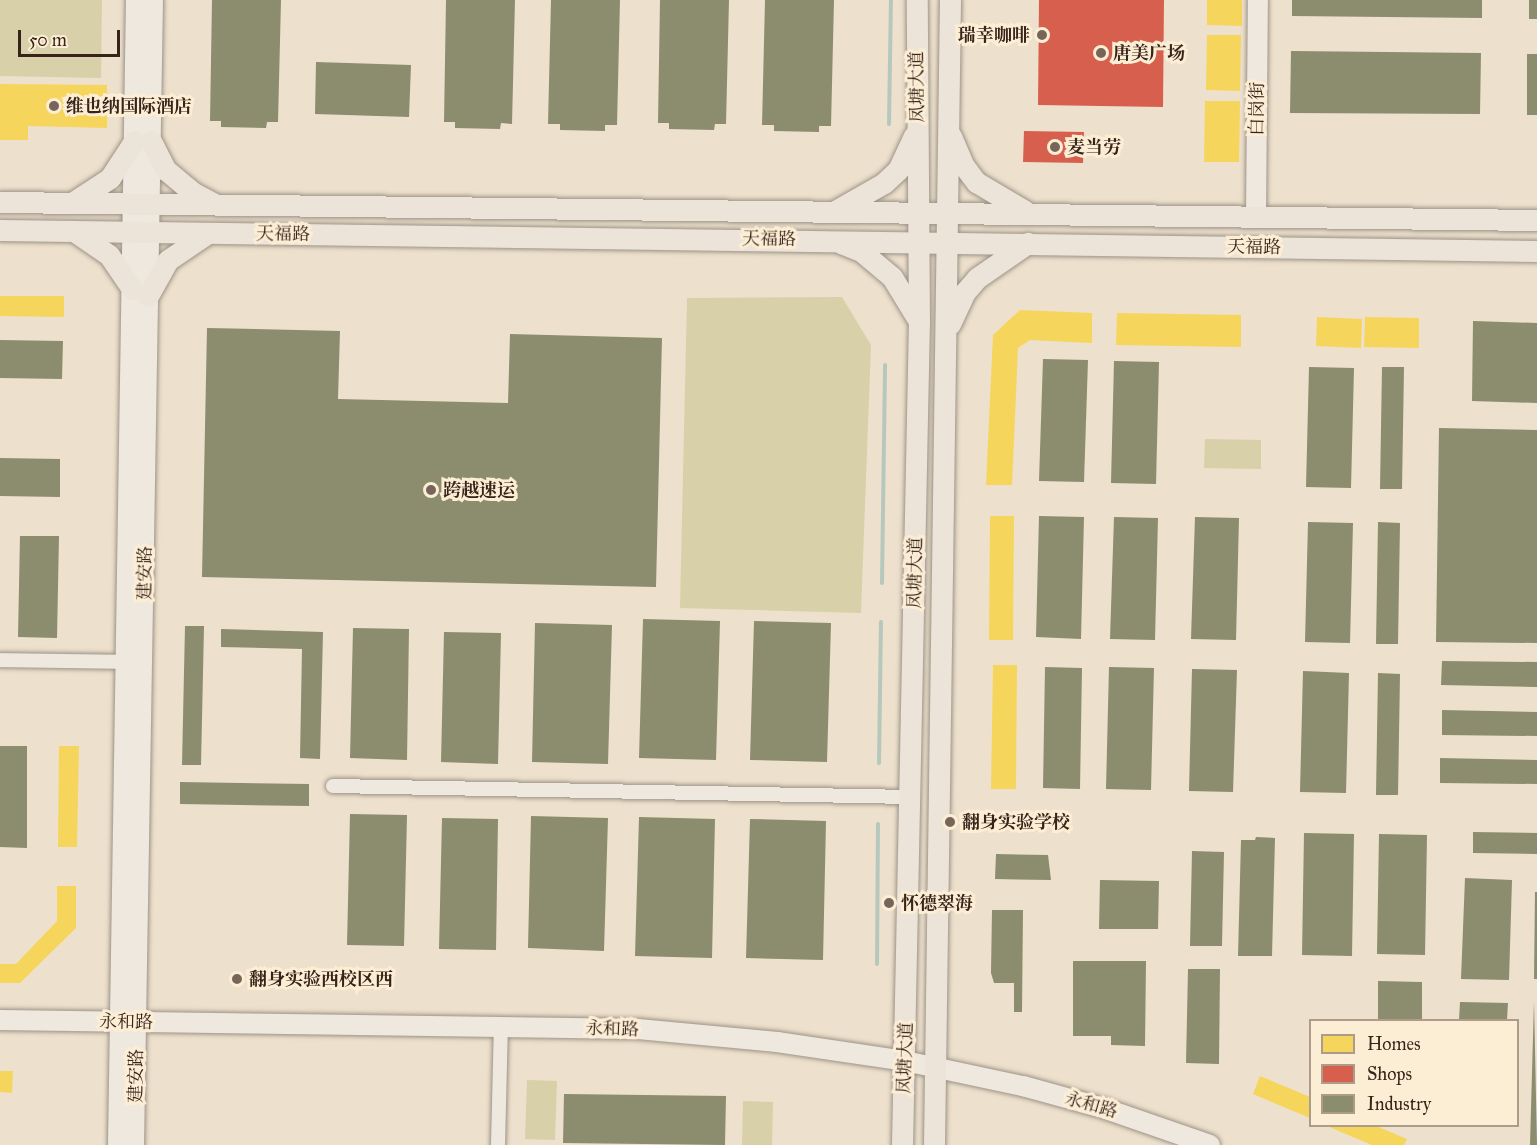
<!DOCTYPE html>
<meta charset="utf-8">
<style>
body{margin:0}
#map{position:relative;width:1537px;height:1145px;overflow:hidden;background:#ede0cc;font-family:"IM FELL Great Primer","Noto Serif SC",serif}
div>[style]{position:absolute}
.green>*{inset:0;background:#d8d0a9}
.homes>*{inset:0;background:#f6d55c}
.shops>*{inset:0;background:#d6604d}
.industry>*{inset:0;background:#8c8c6e}
.stream>*{height:4px;margin:-2px;padding:0 2px;transform-origin:2px;border-radius:2px;background:#b6c8bd}
.roads{filter:drop-shadow(0 0 2px #9d9387) drop-shadow(0 0 2px #9d9387)}
.street>*{height:14px;margin:-7px;padding:0 7px;transform-origin:7px;border-radius:7px;background:#efe8df}
.secondary>*{height:20px;margin:-10px;padding:0 10px;transform-origin:10px;border-radius:10px;background:#efe8df}
.primary>*{height:21px;margin:-10.5px;padding:0 10.5px;transform-origin:10.5px;border-radius:10.5px;background:#ece4d9}
.dots>*{width:16px;height:16px;translate:-50% -50%;box-sizing:border-box;border:3px solid #fcedd5;border-radius:50%}
span{translate:-50% -50%;white-space:nowrap;text-align:center;line-height:1.15;-webkit-text-stroke:6px #fcedd5;paint-order:stroke}
.poi-label{font-size:18px;color:#362319;font-weight:700}
.right{translate:-100% -50%;text-align:right}
.left{translate:0 -50%;text-align:left}
.street-label{font-size:18px;color:#362319}
.legend{position:absolute;left:1309px;top:1019px;width:210px;height:108px;box-sizing:border-box;background:#fcedd5;border:2px solid #ad9c8a;margin:0;padding:8px 10px;list-style:none;font-size:18px;color:#362319}
.legend li{display:flex;align-items:center;gap:12px;height:30px}
.legend b{width:30px;border:2px solid #ad9c8a}
.scale{position:absolute;left:18px;top:30px;width:102px;height:27px;box-sizing:border-box;border:3px solid #362319;border-top:0;padding-left:8px;font-size:18px;line-height:21px;white-space:nowrap;color:#362319;-webkit-text-stroke:4px #fcedd5;paint-order:stroke}
</style>
<div id="map">
<div class="green">
<div style="clip-path:polygon(0 0,102px 0,101px 78px,0 76px)"></div>
<div style="clip-path:polygon(842px 297px,871px 345px,861px 613px,680px 608px,687px 298px)"></div>
<div style="clip-path:polygon(1205px 439px,1261px 440px,1261px 469px,1204px 468px)"></div>
<div style="clip-path:polygon(527px 1080px,557px 1081px,555px 1140px,525px 1139px)"></div>
<div style="clip-path:polygon(743px 1101px,773px 1102px,772px 1145px,742px 1145px)"></div>
</div>
<div class="homes">
<div style="clip-path:polygon(1207px 0,1242px 0,1242px 26px,1207px 25px)"></div>
<div style="clip-path:polygon(1207px 35px,1241px 35px,1240px 91px,1206px 90px)"></div>
<div style="clip-path:polygon(0 84px,107px 85px,107px 128px,28px 126px,28px 140px,0 140px)"></div>
<div style="clip-path:polygon(1205px 101px,1240px 101px,1239px 162px,1204px 162px)"></div>
<div style="clip-path:polygon(0 296px,64px 296px,64px 317px,0 316px)"></div>
<div style="clip-path:polygon(1020px 310px,1092px 313px,1092px 343px,1030px 340px,1018px 348px,1012px 485px,986px 485px,993px 335px)"></div>
<div style="clip-path:polygon(1117px 313px,1241px 315px,1241px 347px,1116px 345px)"></div>
<div style="clip-path:polygon(1317px 317px,1362px 319px,1361px 348px,1316px 346px)"></div>
<div style="clip-path:polygon(1365px 317px,1419px 318px,1419px 348px,1364px 347px)"></div>
<div style="clip-path:polygon(990px 516px,1014px 516px,1013px 640px,989px 640px)"></div>
<div style="clip-path:polygon(993px 665px,1017px 665px,1016px 789px,991px 789px)"></div>
<div style="clip-path:polygon(59px 746px,79px 746px,77px 847px,58px 847px)"></div>
<div style="clip-path:polygon(57px 886px,76px 886px,76px 928px,20px 983px,0 983px,0 964px,16px 964px,57px 921px)"></div>
<div style="clip-path:polygon(0 1071px,13px 1071px,12px 1093px,0 1092px)"></div>
<div style="clip-path:polygon(1260px 1076px,1310px 1097px,1310px 1118px,1253px 1094px)"></div>
<div style="clip-path:polygon(1327px 1126px,1376px 1126px,1407px 1139px,1404px 1145px,1372px 1145px)"></div>
</div>
<div class="shops">
<div style="clip-path:polygon(1039px 0,1164px 0,1163px 107px,1038px 105px)"></div>
<div style="clip-path:polygon(1024px 131px,1084px 132px,1083px 163px,1023px 162px)"></div>
</div>
<div class="industry">
<div style="clip-path:polygon(212px 0,281px 0,278px 122px,267px 122px,266px 128px,221px 127px,221px 121px,210px 121px)"></div>
<div style="clip-path:polygon(446px 0,515px 0,512px 124px,501px 123px,500px 129px,455px 128px,455px 122px,444px 122px)"></div>
<div style="clip-path:polygon(551px 0,620px 0,617px 125px,605px 125px,605px 131px,560px 130px,560px 124px,548px 124px)"></div>
<div style="clip-path:polygon(660px 0,729px 0,726px 124px,715px 124px,714px 130px,669px 129px,669px 123px,658px 123px)"></div>
<div style="clip-path:polygon(765px 0,834px 0,831px 126px,819px 126px,819px 132px,774px 131px,774px 125px,762px 125px)"></div>
<div style="clip-path:polygon(1292px 0,1482px 0,1482px 18px,1292px 16px)"></div>
<div style="clip-path:polygon(1529px 0,1537px 0,1537px 19px,1529px 19px)"></div>
<div style="clip-path:polygon(1291px 51px,1481px 53px,1480px 114px,1290px 113px)"></div>
<div style="clip-path:polygon(1527px 54px,1537px 54px,1537px 115px,1527px 115px)"></div>
<div style="clip-path:polygon(316px 62px,411px 65px,409px 117px,315px 114px)"></div>
<div style="clip-path:polygon(1473px 321px,1537px 323px,1537px 403px,1472px 401px)"></div>
<div style="clip-path:polygon(207px 328px,340px 331px,338px 399px,508px 403px,510px 334px,662px 338px,656px 587px,202px 577px)"></div>
<div style="clip-path:polygon(0 340px,63px 341px,62px 379px,0 378px)"></div>
<div style="clip-path:polygon(1043px 359px,1088px 360px,1084px 482px,1039px 481px)"></div>
<div style="clip-path:polygon(1114px 361px,1159px 362px,1156px 484px,1111px 483px)"></div>
<div style="clip-path:polygon(1309px 367px,1354px 368px,1351px 488px,1306px 487px)"></div>
<div style="clip-path:polygon(1382px 367px,1404px 367px,1402px 489px,1380px 489px)"></div>
<div style="clip-path:polygon(1439px 428px,1537px 430px,1537px 643px,1436px 642px)"></div>
<div style="clip-path:polygon(0 458px,60px 459px,60px 497px,0 496px)"></div>
<div style="clip-path:polygon(1039px 516px,1084px 517px,1081px 639px,1036px 637px)"></div>
<div style="clip-path:polygon(1114px 517px,1158px 518px,1155px 640px,1110px 639px)"></div>
<div style="clip-path:polygon(1195px 517px,1239px 518px,1236px 640px,1191px 639px)"></div>
<div style="clip-path:polygon(1308px 522px,1353px 523px,1350px 643px,1305px 642px)"></div>
<div style="clip-path:polygon(1378px 522px,1400px 523px,1398px 644px,1376px 644px)"></div>
<div style="clip-path:polygon(20px 536px,59px 536px,57px 638px,18px 637px)"></div>
<div style="clip-path:polygon(643px 619px,720px 621px,716px 760px,639px 758px)"></div>
<div style="clip-path:polygon(754px 621px,831px 623px,827px 762px,750px 760px)"></div>
<div style="clip-path:polygon(535px 623px,612px 625px,608px 764px,532px 762px)"></div>
<div style="clip-path:polygon(185px 626px,204px 626px,201px 765px,182px 765px)"></div>
<div style="clip-path:polygon(353px 628px,409px 629px,407px 760px,350px 758px)"></div>
<div style="clip-path:polygon(221px 629px,323px 632px,320px 759px,300px 758px,302px 649px,221px 647px)"></div>
<div style="clip-path:polygon(444px 632px,501px 633px,498px 764px,441px 762px)"></div>
<div style="clip-path:polygon(1442px 661px,1537px 662px,1537px 687px,1441px 685px)"></div>
<div style="clip-path:polygon(1045px 667px,1082px 668px,1080px 789px,1043px 788px)"></div>
<div style="clip-path:polygon(1109px 667px,1154px 668px,1151px 790px,1106px 789px)"></div>
<div style="clip-path:polygon(1192px 669px,1237px 670px,1233px 792px,1189px 791px)"></div>
<div style="clip-path:polygon(1303px 671px,1349px 673px,1346px 793px,1300px 792px)"></div>
<div style="clip-path:polygon(1378px 673px,1400px 674px,1398px 795px,1376px 795px)"></div>
<div style="clip-path:polygon(1442px 710px,1537px 712px,1537px 736px,1442px 735px)"></div>
<div style="clip-path:polygon(0 746px,27px 746px,27px 848px,0 847px)"></div>
<div style="clip-path:polygon(1440px 758px,1537px 760px,1537px 784px,1440px 783px)"></div>
<div style="clip-path:polygon(180px 782px,309px 784px,309px 806px,180px 804px)"></div>
<div style="clip-path:polygon(350px 814px,407px 815px,404px 946px,347px 945px)"></div>
<div style="clip-path:polygon(531px 816px,608px 818px,604px 951px,528px 948px)"></div>
<div style="clip-path:polygon(639px 817px,715px 819px,712px 958px,635px 956px)"></div>
<div style="clip-path:polygon(442px 818px,498px 819px,496px 950px,439px 949px)"></div>
<div style="clip-path:polygon(750px 819px,826px 821px,823px 960px,746px 958px)"></div>
<div style="clip-path:polygon(1473px 832px,1537px 833px,1537px 854px,1473px 853px)"></div>
<div style="clip-path:polygon(1304px 833px,1354px 834px,1352px 956px,1302px 955px)"></div>
<div style="clip-path:polygon(1379px 834px,1427px 835px,1425px 955px,1377px 954px)"></div>
<div style="clip-path:polygon(1256px 837px,1275px 838px,1272px 956px,1238px 956px,1241px 840px,1255px 840px)"></div>
<div style="clip-path:polygon(1192px 851px,1224px 852px,1222px 946px,1190px 946px)"></div>
<div style="clip-path:polygon(996px 854px,1048px 855px,1051px 880px,995px 879px)"></div>
<div style="clip-path:polygon(1465px 878px,1512px 880px,1509px 980px,1461px 979px)"></div>
<div style="clip-path:polygon(1100px 880px,1159px 881px,1158px 929px,1099px 929px)"></div>
<div style="clip-path:polygon(1535px 892px,1537px 892px,1537px 979px,1534px 979px)"></div>
<div style="clip-path:polygon(992px 910px,1023px 910px,1022px 1012px,1014px 1012px,1014px 983px,994px 983px,991px 973px)"></div>
<div style="clip-path:polygon(1073px 961px,1146px 961px,1145px 1046px,1111px 1045px,1111px 1036px,1073px 1036px)"></div>
<div style="clip-path:polygon(1188px 969px,1220px 969px,1219px 1064px,1186px 1063px)"></div>
<div style="clip-path:polygon(1378px 981px,1422px 982px,1422px 1020px,1378px 1020px)"></div>
<div style="clip-path:polygon(1534px 1001px,1537px 1145px,1530px 1145px)"></div>
<div style="clip-path:polygon(1460px 1002px,1508px 1003px,1507px 1020px,1459px 1020px)"></div>
<div style="clip-path:polygon(564px 1094px,726px 1096px,725px 1145px,563px 1143px)"></div>
</div>
<div class="stream">
<div style="left:889px;top:124px;width:124px;rotate:-89.1deg"></div>
<div style="left:882px;top:583px;width:218px;rotate:-89.2deg"></div>
<div style="left:879px;top:763px;width:141px;rotate:-89.2deg"></div>
<div style="left:877px;top:964px;width:140px;rotate:-89.6deg"></div>
</div>
<div class="roads">
<div class="street">
<div style="left:0;top:660px;width:127px;rotate:0.9deg"></div>
<div style="left:333px;top:786px;width:579px;rotate:1.09deg"></div>
<div style="left:498px;top:1145px;width:119px;rotate:-88.6deg"></div>
</div>
<div class="secondary">
<div style="left:1256px;top:217px;width:217px;rotate:-89.5deg"></div>
<div style="left:0;top:1020px;width:638px;rotate:0.81deg"></div>
<div style="left:638px;top:1029px;width:140px;rotate:5.3deg"></div>
<div style="left:777px;top:1042px;width:129px;rotate:8.4deg"></div>
<div style="left:905px;top:1061px;width:121px;rotate:12deg"></div>
<div style="left:1023px;top:1086px;width:86px;rotate:15.5deg"></div>
<div style="left:1106px;top:1109px;width:110px;rotate:19.1deg"></div>
<div style="left:118px;top:1145px;width:1145px;rotate:-89.1deg"></div>
<div style="left:134px;top:1145px;width:1145px;rotate:-89.05deg"></div>
</div>
<div class="primary">
<div style="left:951px;top:136px;width:33px;rotate:67deg"></div>
<div style="left:964px;top:166px;width:20px;rotate:53deg"></div>
<div style="left:976px;top:182px;width:57px;rotate:30.6deg"></div>
<div style="left:151px;top:141px;width:33px;rotate:63deg"></div>
<div style="left:166px;top:170px;width:34px;rotate:40deg"></div>
<div style="left:192px;top:192px;width:24px;rotate:28deg"></div>
<div style="left:75px;top:201px;width:42px;rotate:-33.3deg"></div>
<div style="left:110px;top:178px;width:44px;rotate:-57deg"></div>
<div style="left:0;top:202px;width:1537px;rotate:0.67deg"></div>
<div style="left:835px;top:211px;width:56px;rotate:-29.7deg"></div>
<div style="left:884px;top:183px;width:19px;rotate:-43deg"></div>
<div style="left:898px;top:170px;width:38px;rotate:-65deg"></div>
<div style="left:0;top:230px;width:1537px;rotate:0.78deg"></div>
<div style="left:74px;top:231px;width:42px;rotate:34.4deg"></div>
<div style="left:109px;top:255px;width:41px;rotate:55.9deg"></div>
<div style="left:841px;top:243px;width:22px;rotate:22deg"></div>
<div style="left:861px;top:251px;width:40px;rotate:40deg"></div>
<div style="left:892px;top:277px;width:48px;rotate:58.6deg"></div>
<div style="left:148px;top:296px;width:41px;rotate:-60.9deg"></div>
<div style="left:168px;top:260px;width:48px;rotate:-34deg"></div>
<div style="left:950px;top:324px;width:35px;rotate:-65deg"></div>
<div style="left:965px;top:292px;width:18px;rotate:-49deg"></div>
<div style="left:977px;top:278px;width:62px;rotate:-34.5deg"></div>
<div style="left:902px;top:1145px;width:822px;rotate:-88.82deg"></div>
<div style="left:919px;top:323px;width:323px;rotate:-90.4deg"></div>
<div style="left:934px;top:1145px;width:1145px;rotate:-89.2deg"></div>
</div>
</div>
<div class="dots">
<div style="left:1042px;top:35px;background:#766558"></div>
<div style="left:1101px;top:53px;background:#766558"></div>
<div style="left:54px;top:106px;background:#766558"></div>
<div style="left:1055px;top:147px;background:#766558"></div>
<div style="left:431px;top:490px;background:#766558"></div>
<div style="left:950px;top:822px;background:#766558"></div>
<div style="left:889px;top:903px;background:#766558"></div>
<div style="left:237px;top:979px;background:#766558"></div>
</div>
<div class="poi-label">
<span class="right" style="left:1030px;top:35px">瑞幸咖啡</span>
<span class="left" style="left:1113px;top:53px">唐美广场</span>
<span class="left" style="left:66px;top:106px">维也纳国际酒店</span>
<span class="left" style="left:1067px;top:147px">麦当劳</span>
<span class="left" style="left:443px;top:490px">跨越速运</span>
<span class="left" style="left:962px;top:822px">翻身实验学校</span>
<span class="left" style="left:901px;top:903px">怀德翠海</span>
<span class="left" style="left:249px;top:979px">翻身实验西校区西</span>
</div>
<div class="street-label">
<span style="left:917px;top:87px;rotate:-91deg">凤塘大道</span>
<span style="left:1257px;top:109px;rotate:-89deg">白岗街</span>
<span style="left:283px;top:234px;rotate:1deg">天福路</span>
<span style="left:769px;top:239px;rotate:1deg">天福路</span>
<span style="left:1254px;top:247px;rotate:1deg">天福路</span>
<span style="left:145px;top:573px;rotate:-89deg">建安路</span>
<span style="left:915px;top:573px;rotate:-89deg">凤塘大道</span>
<span style="left:126px;top:1022px;rotate:1deg">永和路</span>
<span style="left:612px;top:1029px;rotate:2deg">永和路</span>
<span style="left:905px;top:1058px;rotate:-88deg">凤塘大道</span>
<span style="left:136px;top:1076px;rotate:-89deg">建安路</span>
<span style="left:1091px;top:1105px;rotate:16deg">永和路</span>
</div>
<ul class="legend">
<li><b style="height:16px;background:#f6d55c"></b>Homes</li>
<li><b style="height:16px;background:#d6604d"></b>Shops</li>
<li><b style="height:16px;background:#8c8c6e"></b>Industry</li>
</ul>
<div class="scale">50 m</div>
</div>
